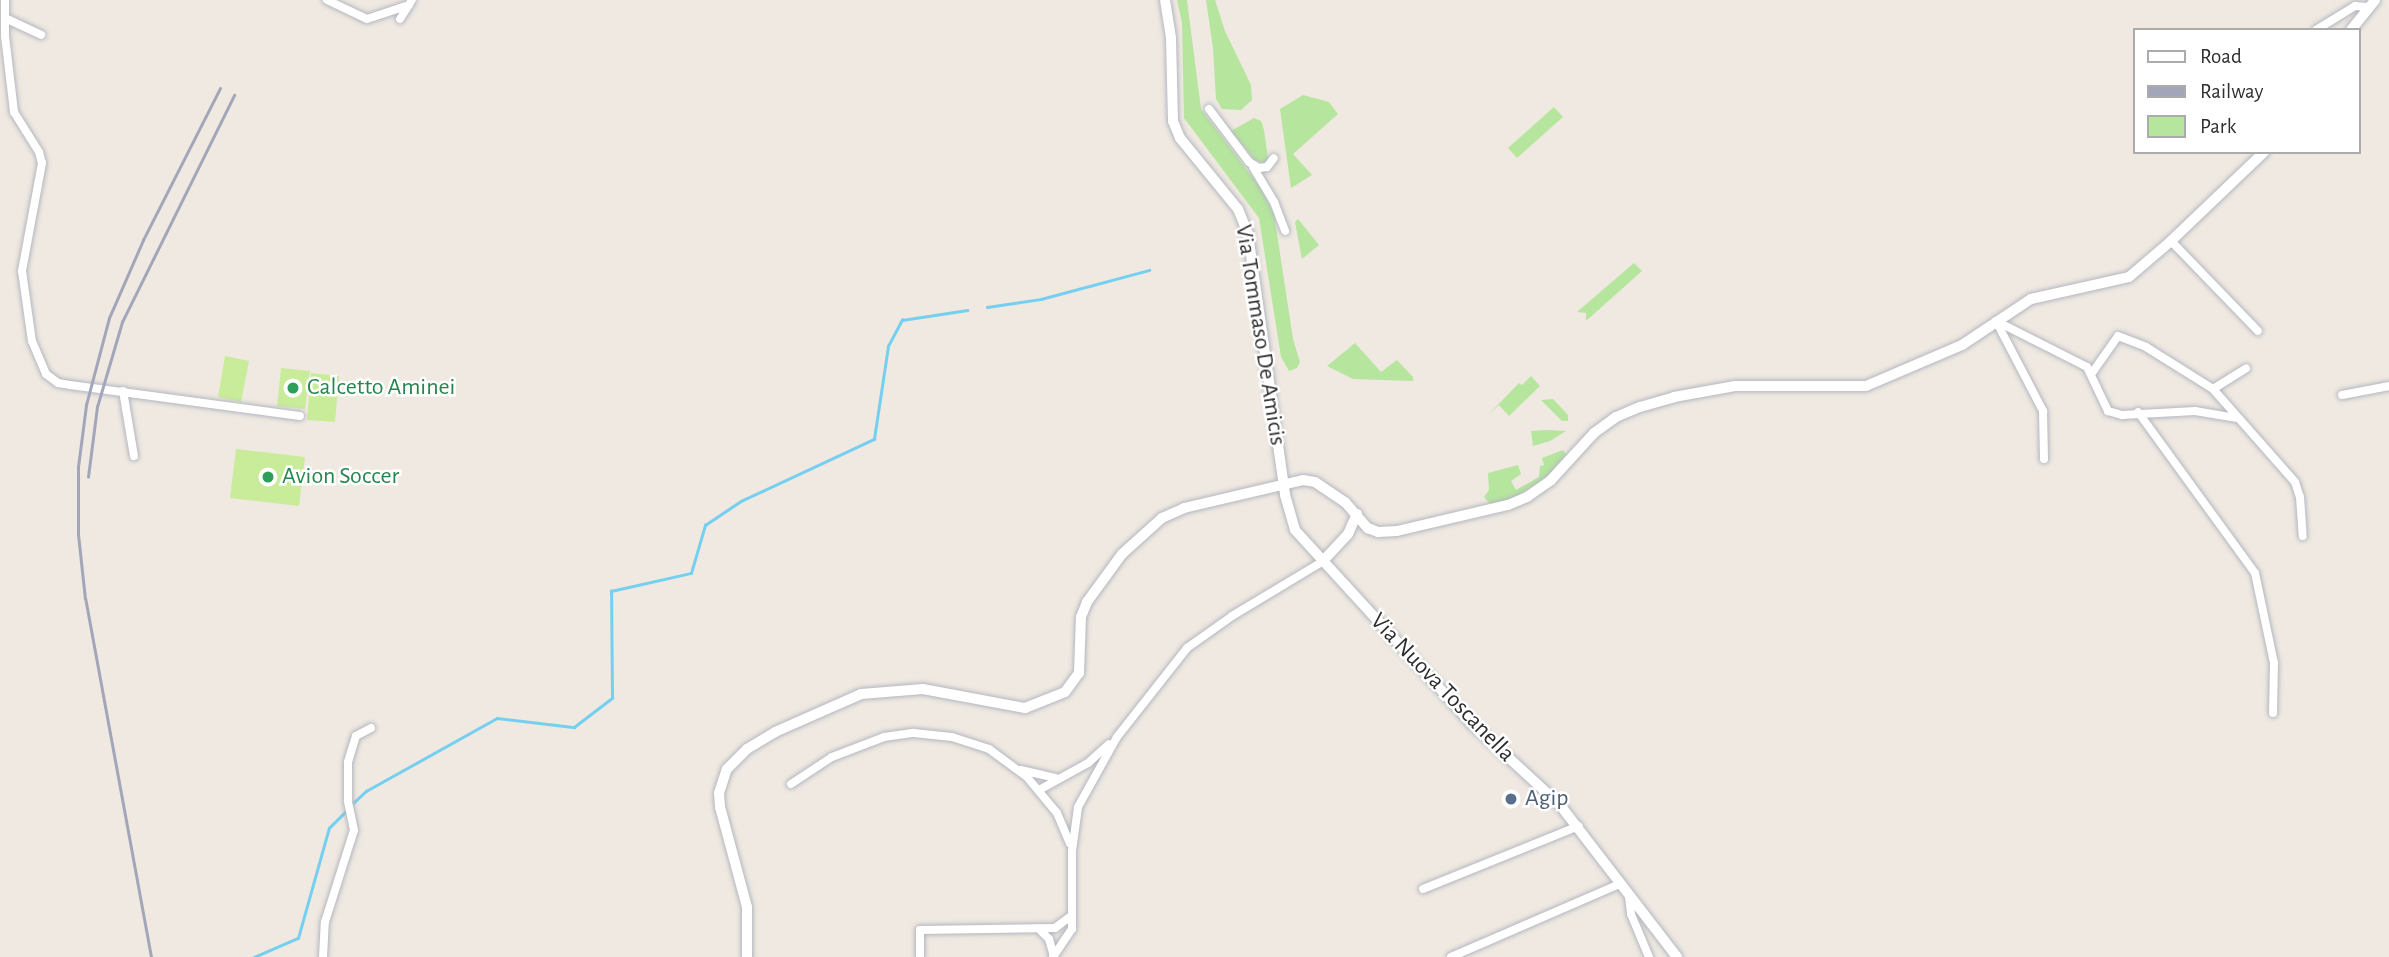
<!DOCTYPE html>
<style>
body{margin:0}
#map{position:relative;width:2389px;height:957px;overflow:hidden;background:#efe9e1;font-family:"Alegreya Sans",sans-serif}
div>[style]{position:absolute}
.green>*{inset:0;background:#b6e59e}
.pitch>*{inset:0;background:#c9ec9a}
.stream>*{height:2.5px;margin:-1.25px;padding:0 1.25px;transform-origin:1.25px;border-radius:1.25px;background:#75cff0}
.roads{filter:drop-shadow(0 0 2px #b4b7c1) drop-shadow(0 0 2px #b4b7c1)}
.street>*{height:8px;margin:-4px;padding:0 4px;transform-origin:4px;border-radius:4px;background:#fff}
.secondary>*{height:10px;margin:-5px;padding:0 5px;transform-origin:5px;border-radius:5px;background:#fff}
.rail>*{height:2.5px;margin:-1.25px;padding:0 1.25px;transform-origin:1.25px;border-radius:1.25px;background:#a3a6b8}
.dots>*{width:19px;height:19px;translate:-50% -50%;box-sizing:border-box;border:4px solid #fff;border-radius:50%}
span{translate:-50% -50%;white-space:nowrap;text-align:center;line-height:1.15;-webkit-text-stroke:5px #fff;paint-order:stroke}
.street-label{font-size:24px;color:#2e2e2e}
.leisure-label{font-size:24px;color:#27864d}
.left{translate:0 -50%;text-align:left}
.service-label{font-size:24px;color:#4e5e75}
.legend{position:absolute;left:2133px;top:28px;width:228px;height:126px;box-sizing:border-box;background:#fff;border:2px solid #ababab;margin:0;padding:9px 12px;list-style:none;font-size:21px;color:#2e2e2e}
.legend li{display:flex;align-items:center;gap:14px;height:35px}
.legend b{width:35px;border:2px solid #ababab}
</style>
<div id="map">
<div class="green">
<div style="clip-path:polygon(1177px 0,1187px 0,1201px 109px,1260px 187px,1274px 214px,1293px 339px,1300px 362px,1297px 368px,1289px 371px,1281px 357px,1259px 218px,1184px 118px,1182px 23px)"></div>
<div style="clip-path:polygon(1206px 0,1215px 0,1225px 31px,1251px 85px,1252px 100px,1241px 110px,1222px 109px,1216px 99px,1213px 48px)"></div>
<div style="clip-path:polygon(1303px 95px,1329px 102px,1338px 114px,1293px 154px,1312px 175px,1291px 188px,1280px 109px)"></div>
<div style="clip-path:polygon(1554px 107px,1563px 117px,1517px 158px,1508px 148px)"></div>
<div style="clip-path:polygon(1254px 118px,1261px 121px,1264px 130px,1268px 159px,1264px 163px,1255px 160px,1231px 131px)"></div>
<div style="clip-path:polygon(1298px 219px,1319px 245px,1302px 259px,1295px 222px)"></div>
<div style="clip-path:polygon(1634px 263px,1642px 271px,1586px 321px,1586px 313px,1577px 312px)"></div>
<div style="clip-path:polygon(1355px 343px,1381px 372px,1397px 360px,1413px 377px,1413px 381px,1353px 379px,1327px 366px)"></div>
<div style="clip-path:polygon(1531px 376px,1540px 386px,1509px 416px,1499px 405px,1487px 416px,1519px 383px,1522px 385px)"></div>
<div style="clip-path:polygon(1553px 399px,1568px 415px,1568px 421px,1562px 421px,1541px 400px)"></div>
<div style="clip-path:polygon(1531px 431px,1547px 430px,1566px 431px,1550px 441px,1533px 446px)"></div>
<div style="clip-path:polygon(1563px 450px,1566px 454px,1547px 477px,1516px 497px,1491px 505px,1484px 497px,1489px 490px,1488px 473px,1518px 465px,1521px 474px,1511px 481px,1516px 490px,1539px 477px,1540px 466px,1544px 465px,1542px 458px)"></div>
</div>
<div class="pitch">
<div style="clip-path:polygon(225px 356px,249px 361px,241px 402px,218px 397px)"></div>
<div style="clip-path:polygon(281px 368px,310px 371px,305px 409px,277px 406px)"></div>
<div style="clip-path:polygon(311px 373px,339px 376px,335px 422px,307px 420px)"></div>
<div style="clip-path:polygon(236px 449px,305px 457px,299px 506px,230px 498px)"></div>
</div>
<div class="stream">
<div style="left:987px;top:307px;width:55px;rotate:-8.4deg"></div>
<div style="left:1041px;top:299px;width:112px;rotate:-15deg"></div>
<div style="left:351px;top:805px;width:21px;rotate:-43deg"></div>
<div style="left:366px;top:791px;width:150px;rotate:-29.1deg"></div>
<div style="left:497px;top:718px;width:78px;rotate:6.7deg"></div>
<div style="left:574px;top:727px;width:48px;rotate:-37.3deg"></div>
<div style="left:612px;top:698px;width:107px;rotate:-90.5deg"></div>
<div style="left:611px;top:591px;width:82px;rotate:-12.7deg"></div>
<div style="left:691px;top:573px;width:50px;rotate:-73.7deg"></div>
<div style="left:705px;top:525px;width:43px;rotate:-33.7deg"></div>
<div style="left:741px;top:501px;width:147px;rotate:-25deg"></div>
<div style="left:874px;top:439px;width:94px;rotate:-81.4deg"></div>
<div style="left:888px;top:346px;width:30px;rotate:-62deg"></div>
<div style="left:902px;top:320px;width:66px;rotate:-8.7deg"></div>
<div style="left:254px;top:957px;width:48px;rotate:-23.4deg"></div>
<div style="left:298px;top:938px;width:114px;rotate:-74.3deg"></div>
<div style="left:329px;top:828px;width:25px;rotate:-45deg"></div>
</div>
<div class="roads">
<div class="street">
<div style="left:5px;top:0;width:36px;rotate:90deg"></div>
<div style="left:5px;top:36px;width:77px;rotate:83.2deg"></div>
<div style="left:14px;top:112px;width:47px;rotate:58deg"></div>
<div style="left:39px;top:152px;width:11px;rotate:75deg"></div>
<div style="left:42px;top:163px;width:110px;rotate:100.5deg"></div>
<div style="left:22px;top:271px;width:71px;rotate:81.9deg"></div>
<div style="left:32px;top:341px;width:36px;rotate:67deg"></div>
<div style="left:46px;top:374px;width:15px;rotate:37deg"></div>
<div style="left:58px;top:383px;width:12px;rotate:9deg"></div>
<div style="left:70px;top:385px;width:232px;rotate:7.7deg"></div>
<div style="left:327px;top:0;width:44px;rotate:25.4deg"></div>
<div style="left:367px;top:19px;width:44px;rotate:-18.4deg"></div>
<div style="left:5px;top:18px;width:40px;rotate:25deg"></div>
<div style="left:400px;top:19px;width:22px;rotate:-58deg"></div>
<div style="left:2316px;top:30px;width:46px;rotate:-31.6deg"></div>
<div style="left:2355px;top:6px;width:12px;rotate:5deg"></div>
<div style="left:1209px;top:109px;width:66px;rotate:53deg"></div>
<div style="left:1249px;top:162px;width:12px;rotate:31deg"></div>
<div style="left:1259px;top:168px;width:8px;rotate:-7deg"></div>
<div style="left:1267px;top:167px;width:11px;rotate:-52deg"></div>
<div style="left:1253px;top:167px;width:41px;rotate:59deg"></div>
<div style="left:1274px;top:202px;width:31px;rotate:69deg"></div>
<div style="left:2171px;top:241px;width:125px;rotate:46deg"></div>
<div style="left:1996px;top:321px;width:102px;rotate:26.8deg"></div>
<div style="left:2087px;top:367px;width:49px;rotate:64.5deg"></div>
<div style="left:2108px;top:411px;width:15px;rotate:16deg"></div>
<div style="left:2122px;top:415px;width:73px;rotate:-3.1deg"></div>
<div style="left:2195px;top:411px;width:43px;rotate:9.5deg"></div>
<div style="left:1996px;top:321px;width:102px;rotate:62.4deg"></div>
<div style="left:2043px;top:411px;width:48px;rotate:88.8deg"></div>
<div style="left:2092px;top:373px;width:45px;rotate:-54.9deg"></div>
<div style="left:2118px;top:336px;width:30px;rotate:21deg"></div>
<div style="left:2146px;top:347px;width:79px;rotate:32.1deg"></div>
<div style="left:2213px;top:389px;width:39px;rotate:-32deg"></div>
<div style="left:2213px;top:389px;width:124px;rotate:48.6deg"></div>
<div style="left:2295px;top:482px;width:16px;rotate:72deg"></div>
<div style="left:2300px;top:497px;width:39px;rotate:86deg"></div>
<div style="left:123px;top:391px;width:66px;rotate:80.4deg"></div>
<div style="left:2342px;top:395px;width:48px;rotate:-10.8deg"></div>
<div style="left:2138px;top:412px;width:199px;rotate:54deg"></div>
<div style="left:2255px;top:573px;width:92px;rotate:78.1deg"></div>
<div style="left:2274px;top:663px;width:50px;rotate:91.1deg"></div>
<div style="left:1021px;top:770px;width:36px;rotate:13deg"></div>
<div style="left:791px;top:784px;width:49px;rotate:-33.4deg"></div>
<div style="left:832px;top:757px;width:56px;rotate:-21deg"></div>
<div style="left:884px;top:737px;width:30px;rotate:-8deg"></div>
<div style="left:914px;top:733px;width:38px;rotate:6deg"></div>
<div style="left:952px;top:737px;width:39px;rotate:18deg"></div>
<div style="left:989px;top:749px;width:47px;rotate:36.4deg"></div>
<div style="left:1027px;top:777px;width:47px;rotate:50.2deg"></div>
<div style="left:1057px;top:813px;width:33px;rotate:67deg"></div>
<div style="left:1039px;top:790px;width:56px;rotate:-28.9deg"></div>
<div style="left:1088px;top:763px;width:28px;rotate:-42deg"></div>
<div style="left:1423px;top:889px;width:168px;rotate:-22deg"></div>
<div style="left:1629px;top:897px;width:17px;rotate:83deg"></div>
<div style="left:1631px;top:914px;width:47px;rotate:67.3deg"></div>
<div style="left:1039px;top:929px;width:14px;rotate:45deg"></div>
<div style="left:1049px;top:939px;width:18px;rotate:74deg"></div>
<div style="left:323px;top:957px;width:35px;rotate:-87deg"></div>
<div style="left:325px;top:922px;width:96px;rotate:-72.5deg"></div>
<div style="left:354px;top:830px;width:30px;rotate:-102deg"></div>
<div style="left:348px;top:801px;width:39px;rotate:-90deg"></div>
<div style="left:348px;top:762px;width:27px;rotate:-73deg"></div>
<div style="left:356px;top:736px;width:17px;rotate:-28deg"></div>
<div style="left:920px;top:957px;width:27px;rotate:-90deg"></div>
<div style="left:920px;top:930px;width:135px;rotate:-0.8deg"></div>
<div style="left:1055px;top:928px;width:21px;rotate:-37deg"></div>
<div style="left:1053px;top:957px;width:34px;rotate:-56deg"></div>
<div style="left:1072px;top:929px;width:78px;rotate:-90deg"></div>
<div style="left:1072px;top:851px;width:44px;rotate:-82.2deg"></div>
<div style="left:1078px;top:807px;width:80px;rotate:-60.9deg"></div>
<div style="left:1117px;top:737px;width:113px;rotate:-51.8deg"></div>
<div style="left:1187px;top:648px;width:55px;rotate:-35.4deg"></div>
<div style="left:1232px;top:616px;width:105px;rotate:-31deg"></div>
<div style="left:1451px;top:957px;width:184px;rotate:-23.4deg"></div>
</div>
<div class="secondary">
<div style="left:1165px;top:0;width:39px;rotate:81deg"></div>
<div style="left:1171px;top:39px;width:82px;rotate:88.6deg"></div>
<div style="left:1173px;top:121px;width:18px;rotate:68deg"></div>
<div style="left:1180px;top:138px;width:92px;rotate:50.8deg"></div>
<div style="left:1238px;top:209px;width:27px;rotate:68deg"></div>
<div style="left:1248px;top:234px;width:264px;rotate:81.9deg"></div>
<div style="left:1285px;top:495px;width:36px;rotate:74deg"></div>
<div style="left:1295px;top:530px;width:263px;rotate:47.6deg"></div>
<div style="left:1472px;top:724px;width:120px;rotate:42.6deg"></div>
<div style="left:1560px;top:805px;width:192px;rotate:52.4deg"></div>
<div style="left:2351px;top:30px;width:38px;rotate:-51deg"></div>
<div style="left:1322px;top:562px;width:38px;rotate:-47deg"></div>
<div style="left:1348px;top:534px;width:22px;rotate:-66deg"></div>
<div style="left:747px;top:957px;width:50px;rotate:-90deg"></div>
<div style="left:747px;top:907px;width:104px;rotate:-105.1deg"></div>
<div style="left:720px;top:807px;width:14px;rotate:-94deg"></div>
<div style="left:719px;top:793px;width:25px;rotate:-72deg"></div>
<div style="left:727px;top:769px;width:28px;rotate:-45deg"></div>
<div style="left:747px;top:749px;width:33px;rotate:-31deg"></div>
<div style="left:775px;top:732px;width:94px;rotate:-23.8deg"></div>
<div style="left:861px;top:694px;width:62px;rotate:-4.6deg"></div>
<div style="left:923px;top:689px;width:104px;rotate:10.6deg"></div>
<div style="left:1025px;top:708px;width:43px;rotate:-21.8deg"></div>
<div style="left:1065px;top:692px;width:24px;rotate:-54deg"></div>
<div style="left:1079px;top:673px;width:56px;rotate:-88deg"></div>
<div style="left:1081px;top:617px;width:16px;rotate:-68deg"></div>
<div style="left:1087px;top:602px;width:59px;rotate:-53.9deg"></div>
<div style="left:1122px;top:554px;width:54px;rotate:-42deg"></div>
<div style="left:1162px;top:518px;width:24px;rotate:-24deg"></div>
<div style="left:1184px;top:508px;width:122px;rotate:-13.2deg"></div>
<div style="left:1303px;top:480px;width:12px;rotate:9deg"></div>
<div style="left:1315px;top:482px;width:36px;rotate:34deg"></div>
<div style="left:1345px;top:502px;width:35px;rotate:49deg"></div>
<div style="left:1368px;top:528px;width:11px;rotate:22deg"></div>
<div style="left:1378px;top:532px;width:19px;rotate:-3deg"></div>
<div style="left:1397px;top:531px;width:114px;rotate:-13.2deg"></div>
<div style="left:1508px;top:505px;width:21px;rotate:-23deg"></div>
<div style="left:1527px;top:497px;width:29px;rotate:-35deg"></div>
<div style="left:1551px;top:480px;width:64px;rotate:-47.5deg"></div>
<div style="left:1594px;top:433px;width:27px;rotate:-36deg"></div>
<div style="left:1616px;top:417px;width:26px;rotate:-23deg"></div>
<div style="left:1640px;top:407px;width:35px;rotate:-16deg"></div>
<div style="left:1674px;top:397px;width:62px;rotate:-10.2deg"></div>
<div style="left:1735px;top:386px;width:131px"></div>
<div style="left:1866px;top:386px;width:104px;rotate:-23.1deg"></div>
<div style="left:1962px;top:345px;width:83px;rotate:-33.7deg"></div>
<div style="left:2031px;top:299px;width:100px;rotate:-12.7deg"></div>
<div style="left:2129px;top:277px;width:55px;rotate:-40.6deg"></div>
<div style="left:2171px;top:241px;width:129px;rotate:-43.7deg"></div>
</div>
</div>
<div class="rail">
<div style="left:88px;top:477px;width:71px;rotate:-82.7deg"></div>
<div style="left:97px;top:407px;width:89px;rotate:-73.6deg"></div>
<div style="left:122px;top:322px;width:253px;rotate:-63.7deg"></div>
<div style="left:151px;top:957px;width:364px;rotate:-100.4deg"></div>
<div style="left:85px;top:599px;width:64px;rotate:-96.2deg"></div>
<div style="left:78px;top:535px;width:68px;rotate:-90deg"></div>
<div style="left:78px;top:467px;width:63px;rotate:-82.6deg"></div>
<div style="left:86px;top:405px;width:90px;rotate:-75.2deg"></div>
<div style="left:109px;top:318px;width:85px;rotate:-66.4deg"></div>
<div style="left:143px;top:240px;width:170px;rotate:-63.1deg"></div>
</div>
<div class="dots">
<div style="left:293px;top:388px;background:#2e9e5b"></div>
<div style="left:268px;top:477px;background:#2e9e5b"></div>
<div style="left:1511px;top:799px;background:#5c6f8a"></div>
</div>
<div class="street-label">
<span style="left:1260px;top:335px;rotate:81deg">Via Tommaso De Amicis</span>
<span style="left:1442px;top:688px;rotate:46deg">Via Nuova Toscanella</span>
</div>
<div class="leisure-label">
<span class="left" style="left:307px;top:388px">Calcetto Aminei</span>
<span class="left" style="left:282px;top:477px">Avion Soccer</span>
</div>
<div class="service-label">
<span class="left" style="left:1525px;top:799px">Agip</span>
</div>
<ul class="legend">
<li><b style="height:9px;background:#fff"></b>Road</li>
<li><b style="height:9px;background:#a3a6b8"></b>Railway</li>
<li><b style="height:19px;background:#b6e59e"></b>Park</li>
</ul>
</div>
